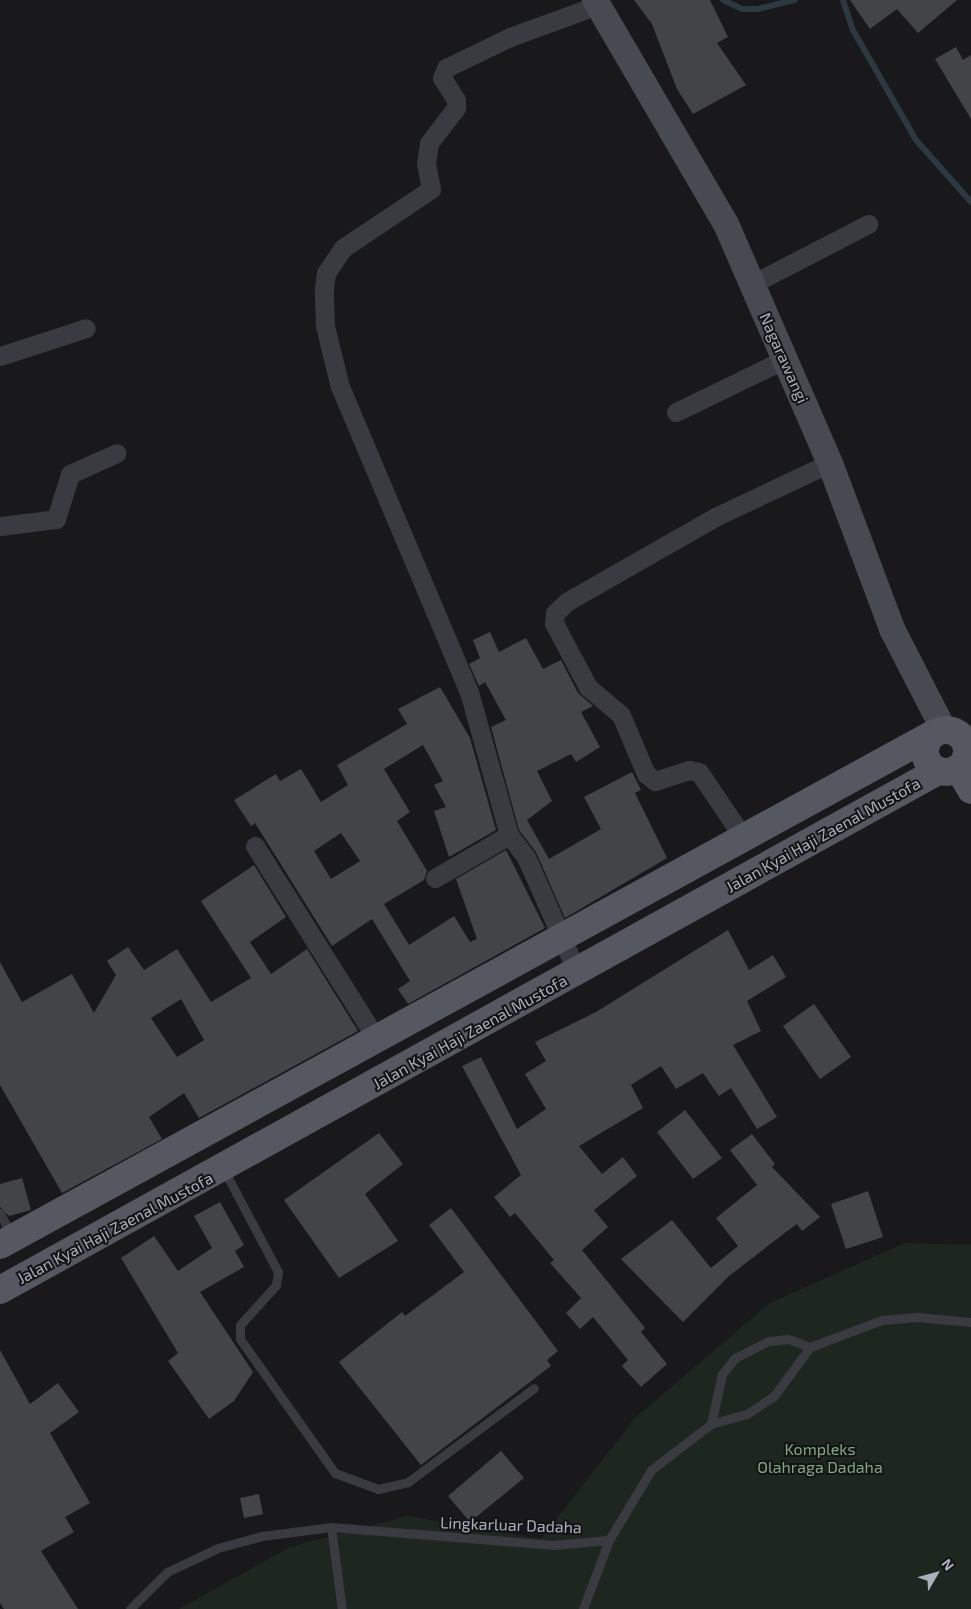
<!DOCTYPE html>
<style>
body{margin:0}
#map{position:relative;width:971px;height:1609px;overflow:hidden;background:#19191b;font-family:"Exo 2",sans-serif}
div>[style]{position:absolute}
.green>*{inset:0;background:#1e271f}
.stream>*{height:6px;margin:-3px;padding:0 3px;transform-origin:3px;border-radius:3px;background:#2d3941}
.building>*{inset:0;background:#434448}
.service>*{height:9px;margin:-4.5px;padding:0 4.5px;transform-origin:4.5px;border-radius:4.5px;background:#3a3b41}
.minor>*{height:19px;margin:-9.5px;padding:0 9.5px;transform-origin:9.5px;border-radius:9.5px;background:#3a3b41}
.secondary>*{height:26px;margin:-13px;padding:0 13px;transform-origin:13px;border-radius:13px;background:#474a51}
.primary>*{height:28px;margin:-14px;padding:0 14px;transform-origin:14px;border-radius:14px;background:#555860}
.primary>.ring{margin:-14px;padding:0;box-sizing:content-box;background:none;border:28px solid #555860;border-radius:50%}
span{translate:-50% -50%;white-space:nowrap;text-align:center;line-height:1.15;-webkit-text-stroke:4px #141416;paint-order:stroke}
.street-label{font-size:16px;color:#aab0bc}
.park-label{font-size:16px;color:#80a881}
.north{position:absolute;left:911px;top:1549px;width:50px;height:50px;-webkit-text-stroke:4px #141416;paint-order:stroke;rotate:52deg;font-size:14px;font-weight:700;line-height:20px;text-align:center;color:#aab0bc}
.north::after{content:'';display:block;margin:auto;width:18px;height:22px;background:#aab0bc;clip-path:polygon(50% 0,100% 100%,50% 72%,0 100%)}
</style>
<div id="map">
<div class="green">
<div style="clip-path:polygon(905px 1243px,971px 1245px,971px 1609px,179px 1609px,290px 1547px,407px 1516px,541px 1539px,635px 1418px,770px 1303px)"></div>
</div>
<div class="stream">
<div style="left:723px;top:0;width:21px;rotate:25deg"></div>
<div style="left:742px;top:9px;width:16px"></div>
<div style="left:758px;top:9px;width:38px;rotate:-14deg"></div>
<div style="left:843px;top:0;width:32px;rotate:72deg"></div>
<div style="left:853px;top:30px;width:127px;rotate:60.2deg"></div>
<div style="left:916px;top:140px;width:83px;rotate:48.4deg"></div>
</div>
<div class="building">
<div style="clip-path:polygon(634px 0,710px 0,728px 37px,717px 43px,746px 85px,693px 114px,677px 89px,652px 24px)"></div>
<div style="clip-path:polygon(850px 0,957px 0,918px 33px,897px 9px,870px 29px)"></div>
<div style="clip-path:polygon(956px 47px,963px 60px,971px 55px,971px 119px,935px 59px)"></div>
<div style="clip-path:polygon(490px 632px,499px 652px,526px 638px,543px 669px,561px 660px,578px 693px,593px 706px,581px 712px,600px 747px,576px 762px,571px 754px,537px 771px,552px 801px,527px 820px,549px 859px,601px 829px,584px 797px,632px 772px,641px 790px,635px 793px,667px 858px,565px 918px,536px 852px,519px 830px,491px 727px,506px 720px,485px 682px,479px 686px,469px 664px,480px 658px,473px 640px)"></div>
<div style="clip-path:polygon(evenodd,440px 687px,470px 738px,496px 830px,449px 857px,434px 811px,446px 807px,434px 785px,443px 781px,423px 745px,384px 769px,410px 812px,397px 821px,427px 871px,424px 880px,384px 904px,409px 945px,454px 916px,470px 942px,477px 939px,456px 879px,506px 850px,545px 928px,408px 1004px,398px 989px,410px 981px,372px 919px,332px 946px,255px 823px,251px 826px,234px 800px,276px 774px,280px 781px,301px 769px,321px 802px,348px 785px,337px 765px,407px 724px,398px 709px,440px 687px,341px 833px,360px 861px,331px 879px,314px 851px,341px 833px)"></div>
<div style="clip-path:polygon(evenodd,254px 865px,286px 917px,250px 942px,271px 974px,307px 949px,358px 1031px,199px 1118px,184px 1093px,149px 1117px,162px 1139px,62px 1193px,0 1085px,0 962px,22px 1002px,72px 974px,94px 1013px,116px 975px,107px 961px,128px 947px,144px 970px,177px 949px,211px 1002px,251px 978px,201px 901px,254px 865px,181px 999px,204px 1040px,177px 1057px,151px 1018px,181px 999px)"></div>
<div style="clip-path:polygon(728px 930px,749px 970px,773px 955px,786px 977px,747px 1001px,761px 1031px,733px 1045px,777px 1117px,757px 1129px,731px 1088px,719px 1096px,703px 1073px,676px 1089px,661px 1066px,631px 1085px,643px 1108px,579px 1146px,602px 1174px,623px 1157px,637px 1176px,594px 1210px,608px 1227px,582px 1250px,645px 1328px,641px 1332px,667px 1364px,641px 1387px,622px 1366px,628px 1360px,593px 1317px,580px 1329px,566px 1313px,581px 1298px,550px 1263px,554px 1260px,515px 1213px,510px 1217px,494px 1197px,521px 1175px,462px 1066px,481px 1057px,517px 1129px,546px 1109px,525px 1074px,546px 1061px,535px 1042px,596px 1012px)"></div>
<div style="clip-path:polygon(814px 1004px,851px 1057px,820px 1079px,783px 1026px)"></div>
<div style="clip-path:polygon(685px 1110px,722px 1158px,693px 1179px,657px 1132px)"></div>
<div style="clip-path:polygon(379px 1133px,403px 1164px,365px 1194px,398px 1241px,339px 1278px,284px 1200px)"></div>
<div style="clip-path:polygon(752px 1134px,775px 1164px,772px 1167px,820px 1217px,802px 1231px,797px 1224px,786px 1232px,729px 1276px,683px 1322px,621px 1259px,672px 1220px,711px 1268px,738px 1246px,716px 1218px,757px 1185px,730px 1150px)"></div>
<div style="clip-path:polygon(22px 1178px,31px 1210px,9px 1216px,0 1207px,0 1184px)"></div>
<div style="clip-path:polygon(868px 1191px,883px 1237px,846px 1249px,831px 1204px)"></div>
<div style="clip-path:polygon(220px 1202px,244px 1245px,235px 1251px,244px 1267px,200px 1292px,253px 1372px,234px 1401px,209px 1419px,168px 1361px,178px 1353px,121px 1258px,154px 1236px,178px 1271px,212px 1248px,194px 1216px)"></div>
<div style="clip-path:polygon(451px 1208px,558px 1351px,547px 1360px,551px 1366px,421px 1465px,339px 1362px,402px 1312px,405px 1316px,464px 1272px,429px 1225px)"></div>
<div style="clip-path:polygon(0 1350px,30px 1404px,58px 1383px,79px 1412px,50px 1433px,90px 1503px,65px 1517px,74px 1532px,41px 1551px,78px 1609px,4px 1609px,0 1603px)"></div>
<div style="clip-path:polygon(501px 1451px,524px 1478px,470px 1522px,448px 1496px)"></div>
<div style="clip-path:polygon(259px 1494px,263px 1514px,244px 1518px,240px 1498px)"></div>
</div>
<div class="service">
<div style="left:224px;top:1170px;width:115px;rotate:62.1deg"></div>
<div style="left:278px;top:1272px;width:13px;rotate:99deg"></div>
<div style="left:276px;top:1285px;width:54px;rotate:132deg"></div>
<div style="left:240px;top:1325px;width:14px;rotate:90deg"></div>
<div style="left:240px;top:1339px;width:164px;rotate:54.7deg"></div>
<div style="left:335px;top:1473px;width:46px;rotate:20.4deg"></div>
<div style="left:378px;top:1489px;width:31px;rotate:-13deg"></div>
<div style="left:408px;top:1482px;width:157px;rotate:-36.7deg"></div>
<div style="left:0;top:1213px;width:25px;rotate:63deg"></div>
<div style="left:711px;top:1424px;width:51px;rotate:-77.6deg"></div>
<div style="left:722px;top:1374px;width:21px;rotate:-51deg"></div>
<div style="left:735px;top:1358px;width:38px;rotate:-27deg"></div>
<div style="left:769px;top:1341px;width:19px;rotate:-6deg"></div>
<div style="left:788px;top:1339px;width:23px;rotate:20deg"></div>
<div style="left:331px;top:1527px;width:83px;rotate:82.4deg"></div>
<div style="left:130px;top:1609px;width:52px;rotate:-45deg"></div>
<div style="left:167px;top:1572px;width:56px;rotate:-25.2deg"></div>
<div style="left:218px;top:1548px;width:46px;rotate:-15.3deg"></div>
<div style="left:262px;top:1536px;width:70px;rotate:-7.4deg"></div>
<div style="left:331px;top:1527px;width:223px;rotate:4.6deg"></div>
<div style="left:553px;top:1545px;width:56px;rotate:-5.1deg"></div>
<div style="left:609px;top:1540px;width:82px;rotate:-59deg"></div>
<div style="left:651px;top:1470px;width:76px;rotate:-37.5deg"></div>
<div style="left:711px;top:1424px;width:37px;rotate:-16deg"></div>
<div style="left:747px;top:1414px;width:32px;rotate:-34deg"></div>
<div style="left:774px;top:1396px;width:61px;rotate:-53.7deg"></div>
<div style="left:810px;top:1347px;width:77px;rotate:-20.6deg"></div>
<div style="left:882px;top:1320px;width:35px;rotate:-5deg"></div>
<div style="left:917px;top:1317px;width:54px;rotate:5.3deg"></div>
<div style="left:583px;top:1609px;width:74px;rotate:-69.4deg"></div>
</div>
<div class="minor">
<div style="left:752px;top:284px;width:131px;rotate:-27.3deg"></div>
<div style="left:0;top:356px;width:90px;rotate:-18deg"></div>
<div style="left:676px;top:412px;width:121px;rotate:-25.9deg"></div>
<div style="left:0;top:526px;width:56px;rotate:-7.1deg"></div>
<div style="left:56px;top:519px;width:47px;rotate:-72.7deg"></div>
<div style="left:70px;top:474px;width:51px;rotate:-24.1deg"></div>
<div style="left:743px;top:837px;width:78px;rotate:-124.1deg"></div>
<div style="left:699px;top:772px;width:10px;rotate:-169deg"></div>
<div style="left:689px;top:770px;width:36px;rotate:162deg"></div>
<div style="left:655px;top:781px;width:11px;rotate:-142deg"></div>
<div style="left:646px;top:774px;width:64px;rotate:-113deg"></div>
<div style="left:621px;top:715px;width:43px;rotate:-139.7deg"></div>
<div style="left:588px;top:687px;width:72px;rotate:-118deg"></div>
<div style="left:554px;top:623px;width:10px;rotate:-84deg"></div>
<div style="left:555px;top:613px;width:18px;rotate:-43deg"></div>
<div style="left:568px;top:601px;width:169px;rotate:-29.7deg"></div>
<div style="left:715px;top:517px;width:127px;rotate:-25.2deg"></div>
<div style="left:255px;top:846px;width:229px;rotate:57.8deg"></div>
<div style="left:435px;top:878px;width:86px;rotate:-30.2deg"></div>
<div style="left:577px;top:972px;width:126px;rotate:-113.9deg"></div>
<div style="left:526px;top:857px;width:28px;rotate:-128deg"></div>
<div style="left:509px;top:835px;width:148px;rotate:-105.6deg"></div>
<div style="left:469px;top:692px;width:331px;rotate:-112.9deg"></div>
<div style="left:340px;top:387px;width:63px;rotate:-103.8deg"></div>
<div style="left:325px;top:326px;width:37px;rotate:-92deg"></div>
<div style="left:324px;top:289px;width:16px;rotate:-83deg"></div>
<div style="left:326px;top:273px;width:30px;rotate:-56deg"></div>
<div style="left:343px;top:248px;width:106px;rotate:-33.8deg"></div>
<div style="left:431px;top:189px;width:26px;rotate:-101deg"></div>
<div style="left:426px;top:163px;width:20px;rotate:-81deg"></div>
<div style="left:429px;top:143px;width:44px;rotate:-52.4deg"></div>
<div style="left:456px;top:108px;width:8px;rotate:-90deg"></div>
<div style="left:456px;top:100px;width:26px;rotate:-122deg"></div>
<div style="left:442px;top:78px;width:11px;rotate:-68deg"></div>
<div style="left:446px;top:68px;width:71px;rotate:-25.8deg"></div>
<div style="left:510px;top:37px;width:94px;rotate:-20deg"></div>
</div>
<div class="secondary">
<div style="left:595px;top:0;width:259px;rotate:59.7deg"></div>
<div style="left:726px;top:224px;width:261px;rotate:66.5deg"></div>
<div style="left:830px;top:463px;width:177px;rotate:69.5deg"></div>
<div style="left:892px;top:629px;width:114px;rotate:62.8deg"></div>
</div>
<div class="primary">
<div class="ring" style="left:925px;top:730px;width:14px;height:14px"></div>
<div style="left:959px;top:769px;width:24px;rotate:60deg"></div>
<div style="left:0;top:1245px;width:1062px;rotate:-28.71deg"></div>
<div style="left:0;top:1290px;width:1072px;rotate:-28.96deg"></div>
</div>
<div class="street-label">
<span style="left:784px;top:358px;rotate:66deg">Nagarawangi</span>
<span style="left:823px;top:835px;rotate:-29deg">Jalan Kyai Haji Zaenal Mustofa</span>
<span style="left:470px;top:1032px;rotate:-29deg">Jalan Kyai Haji Zaenal Mustofa</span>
<span style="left:115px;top:1228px;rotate:-28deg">Jalan Kyai Haji Zaenal Mustofa</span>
<span style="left:511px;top:1525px;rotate:2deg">Lingkarluar Dadaha</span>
</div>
<div class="park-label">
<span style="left:820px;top:1458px">Kompleks<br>Olahraga Dadaha</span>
</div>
<div class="north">N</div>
</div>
